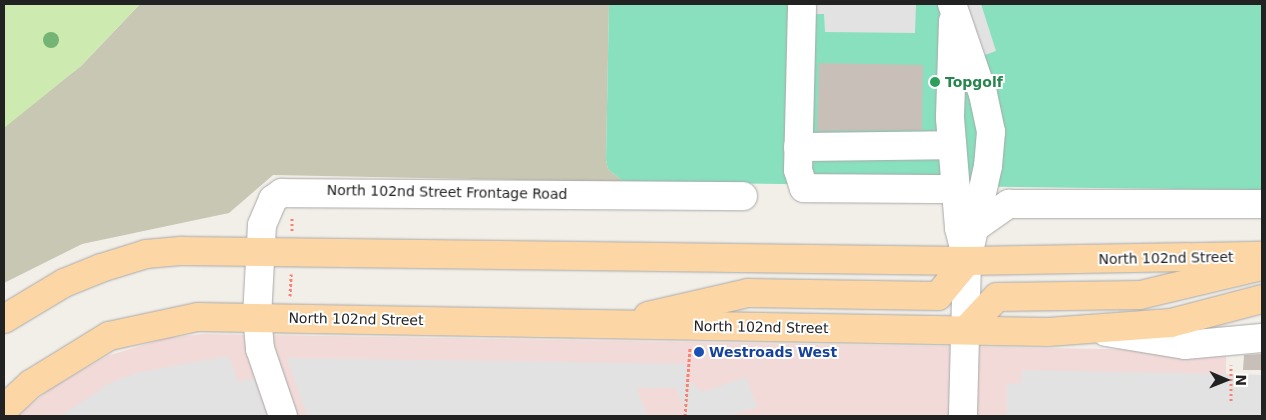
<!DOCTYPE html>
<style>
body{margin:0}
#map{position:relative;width:1266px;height:420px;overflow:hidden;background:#f2efe9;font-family:"DejaVu Sans",sans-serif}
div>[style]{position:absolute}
.commercial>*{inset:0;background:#f2dad9}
.construction>*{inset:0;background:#c7c7b4}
.grass>*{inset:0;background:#cdebb0}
.pitch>*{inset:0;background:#88e0be}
.parking>*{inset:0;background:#e2e2e2}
.building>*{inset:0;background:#c7bfb8}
.path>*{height:3px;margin-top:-1.5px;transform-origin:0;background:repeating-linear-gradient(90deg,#fa8072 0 2.5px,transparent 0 5px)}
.roads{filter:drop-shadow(0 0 1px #a9a9a9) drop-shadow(0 0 1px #a9a9a9)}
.minor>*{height:28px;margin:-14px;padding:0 14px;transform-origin:14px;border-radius:14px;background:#fff}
.major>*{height:28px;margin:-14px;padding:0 14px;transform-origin:14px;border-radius:14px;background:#fcd6a4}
.trees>*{width:16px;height:16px;margin:-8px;border-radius:50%;background:#74b475}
.dots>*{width:14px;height:14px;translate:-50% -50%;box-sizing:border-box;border:2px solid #fff;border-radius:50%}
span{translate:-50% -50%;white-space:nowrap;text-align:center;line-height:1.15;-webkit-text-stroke:4px #fff;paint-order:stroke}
.leisure-label{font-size:14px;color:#27864d;font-weight:700}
.left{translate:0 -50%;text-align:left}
.street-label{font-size:14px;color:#222}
.transit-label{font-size:14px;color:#164399;font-weight:700}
.frame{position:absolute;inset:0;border:5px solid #222;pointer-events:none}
.north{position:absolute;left:1201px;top:355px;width:50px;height:50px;-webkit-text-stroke:4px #fff;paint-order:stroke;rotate:91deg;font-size:14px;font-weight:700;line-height:20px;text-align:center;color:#222}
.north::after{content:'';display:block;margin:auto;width:18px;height:22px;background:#222;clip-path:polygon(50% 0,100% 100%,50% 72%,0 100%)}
</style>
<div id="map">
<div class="commercial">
<div style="clip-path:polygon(203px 334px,1226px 351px,1226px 374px,1262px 375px,1262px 416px,17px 416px,50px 389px,107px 356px,167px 338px)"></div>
</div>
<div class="construction">
<div style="clip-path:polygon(140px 4px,609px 4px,606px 160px,608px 169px,624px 182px,273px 175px,229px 213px,82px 244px,4px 283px,4px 125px,81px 66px)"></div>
</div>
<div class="grass">
<div style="clip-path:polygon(4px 4px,140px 4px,81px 66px,4px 128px)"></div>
</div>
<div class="pitch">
<div style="clip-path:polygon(609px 4px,1262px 4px,1262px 190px,624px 182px,608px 169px,606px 160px)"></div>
</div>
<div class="parking">
<div style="clip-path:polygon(795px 4px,916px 4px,915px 33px,825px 32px,824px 14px,794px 14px)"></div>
<div style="clip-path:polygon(952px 4px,981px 4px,996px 51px,971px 60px)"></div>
<div style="clip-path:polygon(229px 356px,238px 382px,254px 378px,267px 416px,61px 416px,108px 384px,136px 373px)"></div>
<div style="clip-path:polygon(287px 358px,689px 364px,688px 380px,703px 392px,746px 377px,757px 407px,728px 416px,687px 416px,676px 388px,637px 388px,647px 416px,307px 416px)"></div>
<div style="clip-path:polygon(1022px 370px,1262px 375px,1262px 416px,1007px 416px,1007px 384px,1021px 383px)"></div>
</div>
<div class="building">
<div style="clip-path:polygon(819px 63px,923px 65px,922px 130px,817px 131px)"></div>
<div style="clip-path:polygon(1262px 354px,1262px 370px,1243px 370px,1244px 355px)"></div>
</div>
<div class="path">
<div style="left:292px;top:231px;width:14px;rotate:-90deg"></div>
<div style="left:290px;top:296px;width:22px;rotate:-87deg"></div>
<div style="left:1231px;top:401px;width:36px;rotate:-90deg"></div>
<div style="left:685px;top:416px;width:68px;rotate:-85.8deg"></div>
</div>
<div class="roads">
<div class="minor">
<div style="left:952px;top:4px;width:95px;rotate:71deg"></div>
<div style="left:983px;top:94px;width:39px;rotate:78deg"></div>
<div style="left:991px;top:132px;width:34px;rotate:95deg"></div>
<div style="left:988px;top:166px;width:97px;rotate:102.5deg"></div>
<div style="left:967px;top:261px;width:155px;rotate:91.5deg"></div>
<div style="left:802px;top:7px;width:163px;rotate:91.4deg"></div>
<div style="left:798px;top:170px;width:19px;rotate:72deg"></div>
<div style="left:804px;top:188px;width:152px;rotate:0.4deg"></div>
<div style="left:953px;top:21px;width:97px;rotate:91.8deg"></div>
<div style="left:950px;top:118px;width:110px;rotate:85.3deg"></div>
<div style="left:959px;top:228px;width:30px;rotate:76deg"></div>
<div style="left:798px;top:147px;width:154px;rotate:-0.7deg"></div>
<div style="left:977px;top:226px;width:39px;rotate:-35deg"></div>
<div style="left:1009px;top:204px;width:253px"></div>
<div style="left:1106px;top:332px;width:80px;rotate:9.3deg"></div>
<div style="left:1185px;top:345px;width:77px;rotate:-5.2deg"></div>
<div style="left:283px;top:416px;width:71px;rotate:-108.9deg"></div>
<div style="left:260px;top:349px;width:32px;rotate:-95deg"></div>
<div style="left:257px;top:317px;width:92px;rotate:-86.9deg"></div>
<div style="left:262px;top:225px;width:28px;rotate:-67deg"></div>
<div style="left:273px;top:199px;width:11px;rotate:-34deg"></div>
<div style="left:282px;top:193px;width:461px;rotate:0.4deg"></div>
</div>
<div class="major">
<div style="left:648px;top:316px;width:103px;rotate:-13deg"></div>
<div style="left:748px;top:293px;width:190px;rotate:0.9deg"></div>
<div style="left:938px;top:296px;width:45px;rotate:-50.4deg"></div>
<div style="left:4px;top:319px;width:70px;rotate:-31deg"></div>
<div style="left:64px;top:283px;width:40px;rotate:-22deg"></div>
<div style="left:101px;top:268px;width:47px;rotate:-17.3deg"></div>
<div style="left:146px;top:254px;width:37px;rotate:-5deg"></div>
<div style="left:183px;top:251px;width:784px;rotate:0.73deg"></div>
<div style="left:967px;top:261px;width:295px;rotate:-1deg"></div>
<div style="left:966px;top:330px;width:45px;rotate:-46.8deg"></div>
<div style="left:997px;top:297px;width:143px;rotate:-0.8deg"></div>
<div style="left:1140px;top:295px;width:125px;rotate:-13.4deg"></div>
<div style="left:4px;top:409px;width:37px;rotate:-43deg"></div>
<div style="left:31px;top:384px;width:92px;rotate:-31.6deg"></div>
<div style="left:109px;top:336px;width:91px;rotate:-12.1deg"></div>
<div style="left:198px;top:317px;width:850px;rotate:1.01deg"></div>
<div style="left:1048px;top:332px;width:123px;rotate:-4.2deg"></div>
<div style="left:1171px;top:323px;width:94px;rotate:-14.8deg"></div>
</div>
</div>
<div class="trees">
<div style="left:51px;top:40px"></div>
</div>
<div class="dots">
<div style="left:935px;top:82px;background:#2e9e5b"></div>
<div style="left:699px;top:352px;background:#1a4fb4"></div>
</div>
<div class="leisure-label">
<span class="left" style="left:945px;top:82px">Topgolf</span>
</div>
<div class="street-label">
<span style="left:447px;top:192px;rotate:1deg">North 102nd Street Frontage Road</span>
<span style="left:1166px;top:258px;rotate:-1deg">North 102nd Street</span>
<span style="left:356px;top:319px;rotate:1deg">North 102nd Street</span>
<span style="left:761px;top:327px;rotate:1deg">North 102nd Street</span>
</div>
<div class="transit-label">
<span class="left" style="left:709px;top:352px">Westroads West</span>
</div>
<div class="frame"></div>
<div class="north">N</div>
</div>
